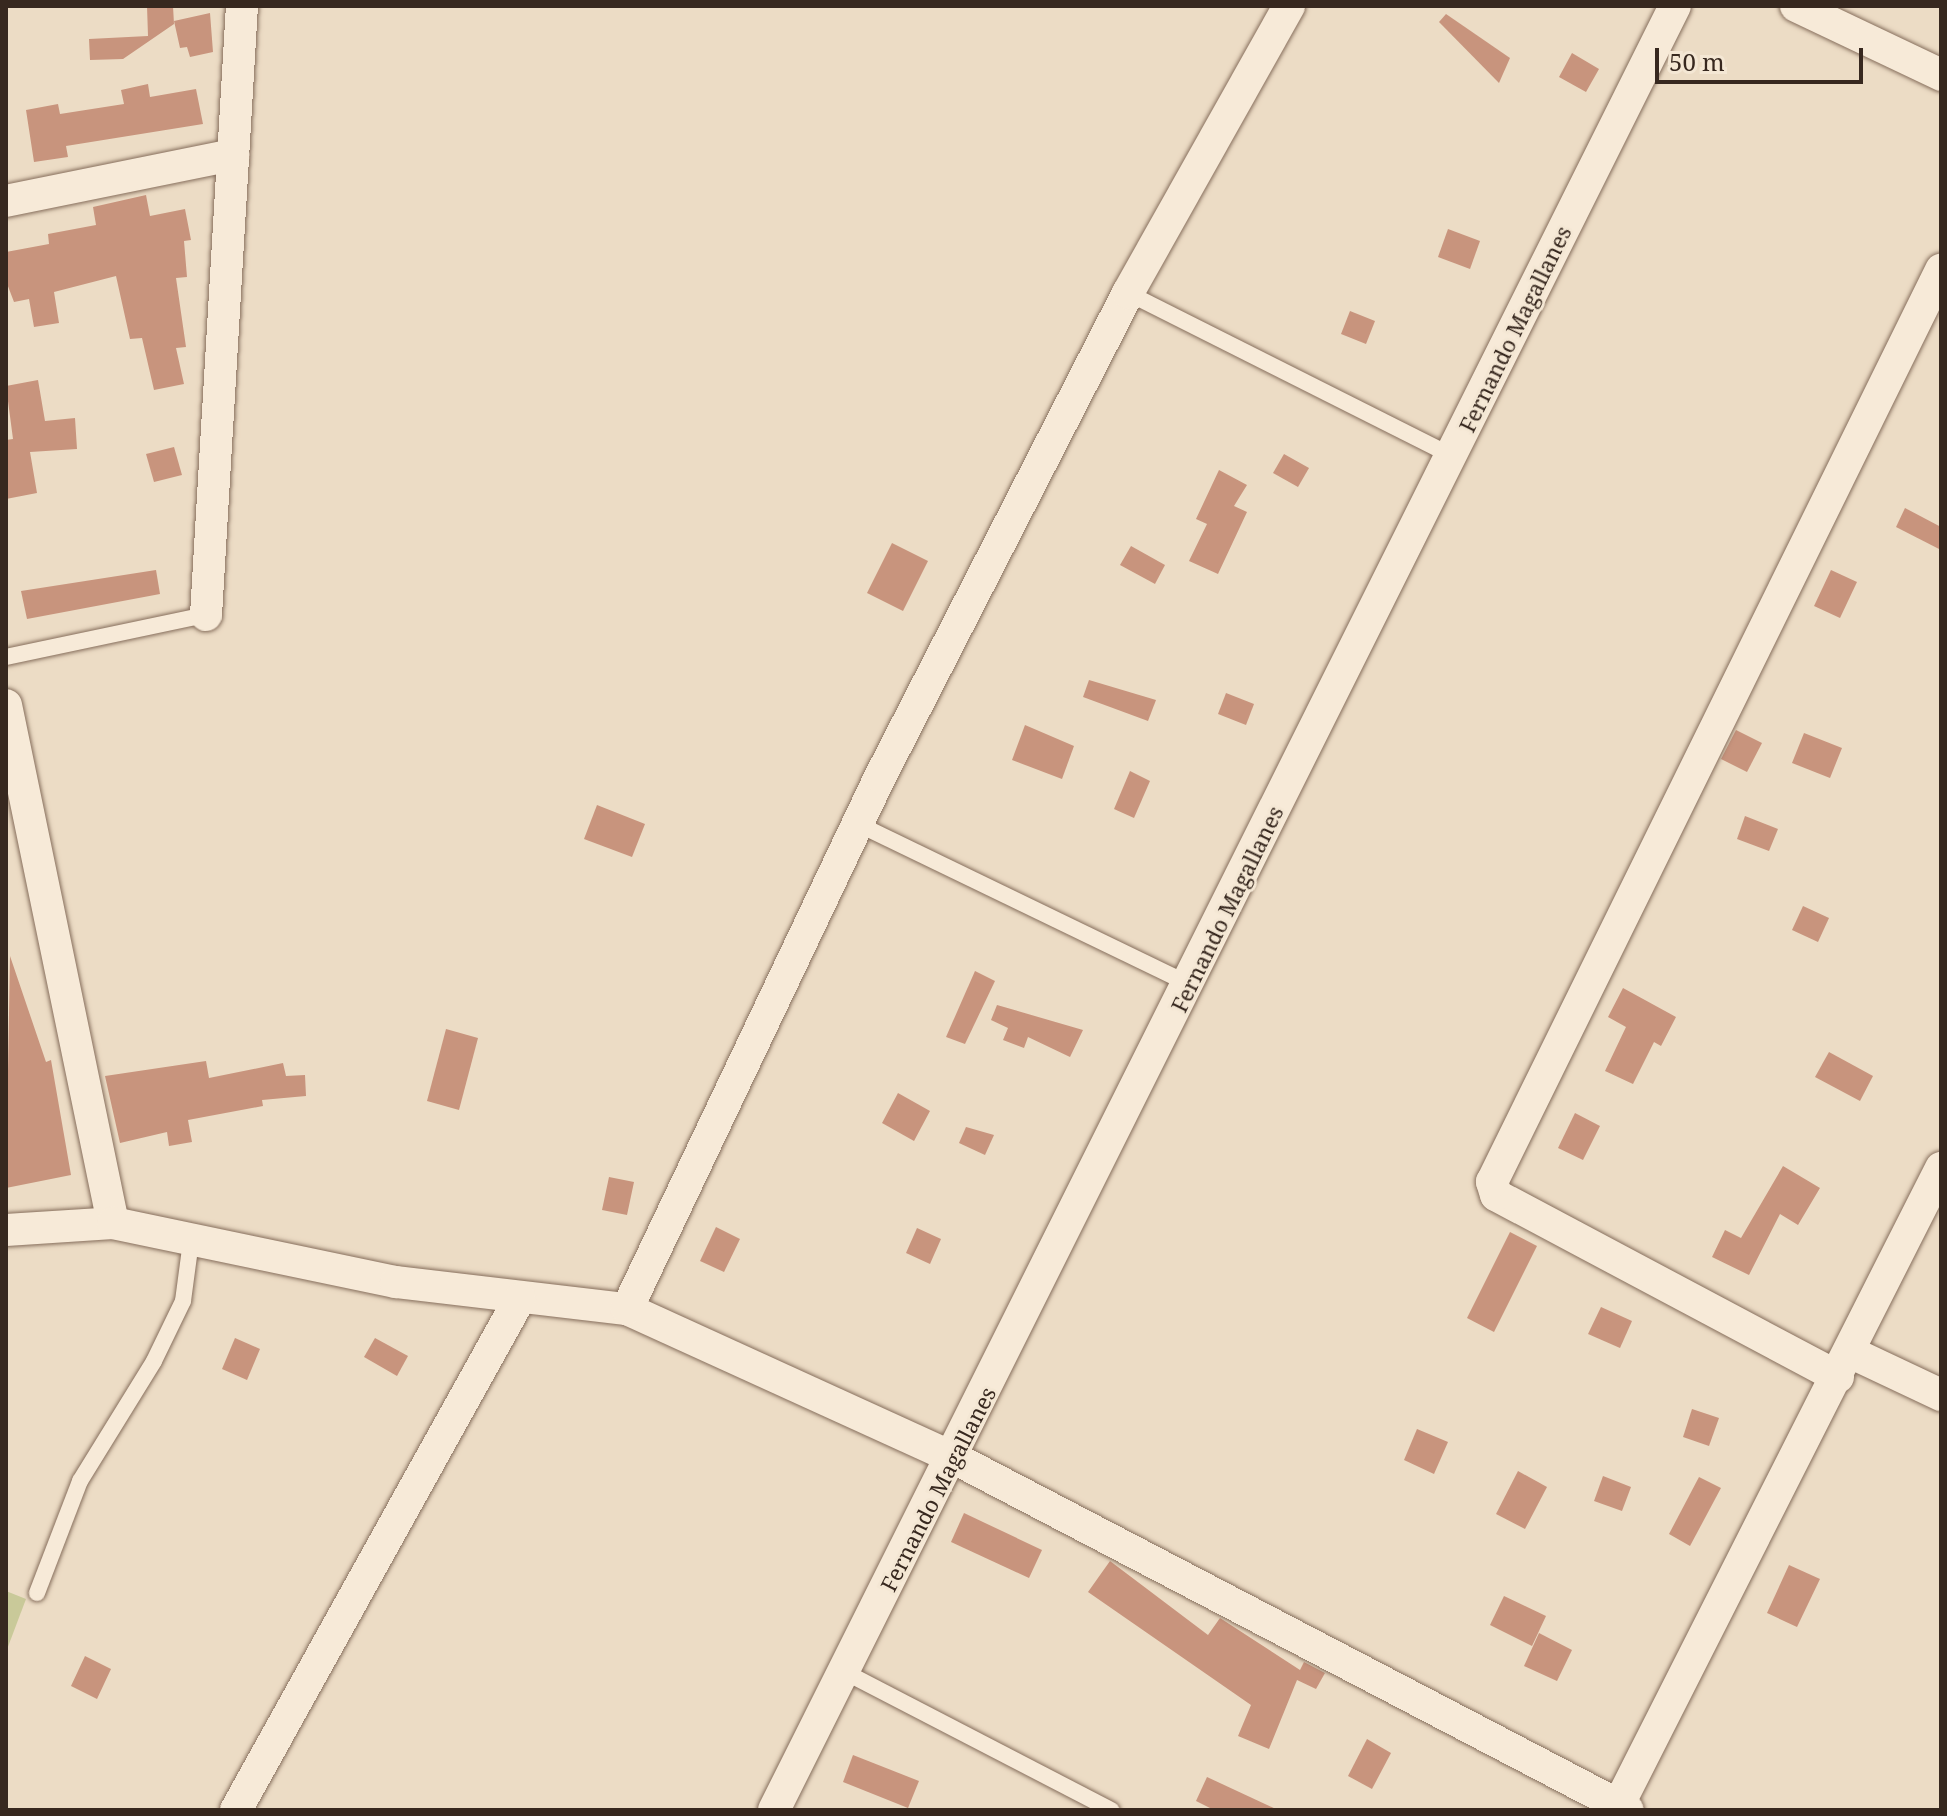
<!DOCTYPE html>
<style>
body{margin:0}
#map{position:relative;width:1947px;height:1816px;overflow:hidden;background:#ecdcc5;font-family:"Noto Serif",serif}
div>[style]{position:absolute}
.green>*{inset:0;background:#c9c999}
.building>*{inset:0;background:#c8947d}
.roads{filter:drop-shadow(0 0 2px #866e5c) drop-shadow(0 0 2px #866e5c)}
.lane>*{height:16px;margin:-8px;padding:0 8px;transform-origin:8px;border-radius:8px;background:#f7ead8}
.street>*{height:32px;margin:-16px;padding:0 16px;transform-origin:16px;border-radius:16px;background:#f7ead8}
span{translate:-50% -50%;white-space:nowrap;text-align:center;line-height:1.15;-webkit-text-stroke:6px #f4e7d4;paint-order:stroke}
.street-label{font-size:22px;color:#37281f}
.frame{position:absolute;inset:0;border:8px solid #37281f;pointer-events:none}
.scale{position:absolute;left:1655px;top:48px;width:208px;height:36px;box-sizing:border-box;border:4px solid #37281f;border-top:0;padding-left:10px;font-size:24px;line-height:28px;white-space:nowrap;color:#37281f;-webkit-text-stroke:6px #f4e7d4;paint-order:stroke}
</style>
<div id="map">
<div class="green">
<div style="clip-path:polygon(6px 1591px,26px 1599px,6px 1652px)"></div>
</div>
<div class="building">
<div style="clip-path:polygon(147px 6px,173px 6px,174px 24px,123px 59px,90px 60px,89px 39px,148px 36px)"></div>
<div style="clip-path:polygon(210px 13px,213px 52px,190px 57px,187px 47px,180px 48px,174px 21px)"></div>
<div style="clip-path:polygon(1446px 14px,1510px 58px,1499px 83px,1439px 22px)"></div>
<div style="clip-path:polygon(1572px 53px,1599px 69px,1586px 92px,1559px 77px)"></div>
<div style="clip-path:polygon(148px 84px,150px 97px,196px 89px,203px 124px,66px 146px,68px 157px,34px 162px,26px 110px,58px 104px,60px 114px,124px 104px,121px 90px)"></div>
<div style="clip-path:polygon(146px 195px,150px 216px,185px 209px,191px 240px,184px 241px,187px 277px,176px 278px,186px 347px,176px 348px,184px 384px,154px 390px,142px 338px,130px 339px,116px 276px,54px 292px,59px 323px,34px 327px,29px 299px,14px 302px,6px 281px,6px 252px,49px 244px,48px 234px,96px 225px,93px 207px)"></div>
<div style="clip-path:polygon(1448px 229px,1480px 241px,1470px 269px,1438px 257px)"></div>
<div style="clip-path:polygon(1350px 311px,1375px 321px,1366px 344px,1341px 334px)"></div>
<div style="clip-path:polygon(38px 380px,45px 421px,75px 418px,77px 449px,30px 452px,37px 493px,6px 499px,6px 440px,13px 439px,6px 386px)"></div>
<div style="clip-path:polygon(174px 447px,182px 475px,154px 482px,146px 454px)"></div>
<div style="clip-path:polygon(1284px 454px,1309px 468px,1298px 487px,1273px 473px)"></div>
<div style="clip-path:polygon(1219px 470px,1247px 485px,1234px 506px,1247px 512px,1218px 574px,1189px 561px,1207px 524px,1196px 519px)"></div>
<div style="clip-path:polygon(1905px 508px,1941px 527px,1941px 550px,1896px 527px)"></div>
<div style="clip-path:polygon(892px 543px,928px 561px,903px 611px,867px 593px)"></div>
<div style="clip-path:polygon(1131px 546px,1165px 565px,1155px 584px,1120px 565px)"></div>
<div style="clip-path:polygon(156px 570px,160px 594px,27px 619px,21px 591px)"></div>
<div style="clip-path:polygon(1831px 570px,1857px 582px,1840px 618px,1814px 606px)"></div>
<div style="clip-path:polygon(1089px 680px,1156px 700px,1148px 721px,1083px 697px)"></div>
<div style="clip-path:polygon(1226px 693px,1254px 704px,1246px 725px,1218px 714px)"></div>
<div style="clip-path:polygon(1025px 725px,1074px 746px,1062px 779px,1012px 760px)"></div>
<div style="clip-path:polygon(1736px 730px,1762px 743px,1747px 772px,1721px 759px)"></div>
<div style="clip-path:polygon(1804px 733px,1842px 748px,1830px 778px,1792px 763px)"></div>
<div style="clip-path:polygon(1130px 771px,1150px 781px,1134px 818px,1114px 809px)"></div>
<div style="clip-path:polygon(597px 805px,645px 824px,632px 857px,584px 839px)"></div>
<div style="clip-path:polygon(1745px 816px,1778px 829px,1769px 851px,1737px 839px)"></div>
<div style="clip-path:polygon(1803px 906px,1829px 918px,1818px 942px,1792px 930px)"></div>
<div style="clip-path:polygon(10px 956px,46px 1062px,51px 1060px,71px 1175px,6px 1188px)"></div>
<div style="clip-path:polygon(975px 971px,995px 981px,965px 1044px,946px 1037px)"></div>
<div style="clip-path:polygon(1623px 988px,1676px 1017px,1661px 1046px,1654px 1042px,1633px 1084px,1605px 1071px,1626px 1027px,1608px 1017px)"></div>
<div style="clip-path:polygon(997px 1005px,1083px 1030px,1070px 1057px,1028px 1037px,1024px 1048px,1003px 1040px,1008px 1028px,991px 1020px)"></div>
<div style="clip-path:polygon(446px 1029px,478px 1038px,459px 1110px,427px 1101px)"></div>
<div style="clip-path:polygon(1829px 1052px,1873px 1076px,1860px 1101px,1815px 1077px)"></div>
<div style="clip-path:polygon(206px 1061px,209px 1078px,283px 1063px,286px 1076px,305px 1075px,306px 1096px,262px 1100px,263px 1106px,188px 1120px,192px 1142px,169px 1146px,167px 1132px,120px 1143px,105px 1076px)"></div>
<div style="clip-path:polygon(898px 1093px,930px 1111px,914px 1141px,882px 1123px)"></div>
<div style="clip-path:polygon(1575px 1113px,1600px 1126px,1583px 1160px,1558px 1148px)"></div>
<div style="clip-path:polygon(966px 1127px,994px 1135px,985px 1155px,959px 1143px)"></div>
<div style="clip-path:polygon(1783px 1166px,1820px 1188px,1798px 1225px,1780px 1214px,1749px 1275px,1712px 1257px,1725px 1230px,1741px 1238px)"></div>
<div style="clip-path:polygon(609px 1177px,634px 1182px,627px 1215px,602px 1210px)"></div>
<div style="clip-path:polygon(716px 1227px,740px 1239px,724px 1272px,700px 1261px)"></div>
<div style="clip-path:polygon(917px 1228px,941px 1239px,930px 1264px,906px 1253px)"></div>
<div style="clip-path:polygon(1510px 1232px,1537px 1246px,1494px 1332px,1467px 1318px)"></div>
<div style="clip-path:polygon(1601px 1307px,1632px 1321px,1620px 1348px,1588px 1334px)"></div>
<div style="clip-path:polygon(235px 1338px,260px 1349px,247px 1380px,222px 1369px)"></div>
<div style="clip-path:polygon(375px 1338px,408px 1356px,397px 1376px,364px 1357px)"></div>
<div style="clip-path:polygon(1692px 1409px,1719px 1418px,1709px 1446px,1683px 1437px)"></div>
<div style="clip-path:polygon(1417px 1429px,1448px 1442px,1434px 1474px,1404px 1460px)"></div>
<div style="clip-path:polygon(1518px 1471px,1547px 1487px,1525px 1529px,1496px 1514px)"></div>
<div style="clip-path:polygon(1603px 1476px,1631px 1487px,1622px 1511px,1594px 1501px)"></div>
<div style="clip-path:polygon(1699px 1477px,1721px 1488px,1690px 1546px,1669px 1534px)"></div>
<div style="clip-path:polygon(964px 1513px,1042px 1550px,1029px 1578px,951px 1542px)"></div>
<div style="clip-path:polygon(1110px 1561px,1208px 1635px,1220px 1618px,1300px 1670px,1304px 1662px,1325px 1673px,1316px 1689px,1297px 1680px,1269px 1749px,1238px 1736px,1251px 1705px,1088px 1592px)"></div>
<div style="clip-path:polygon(1789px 1565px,1820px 1579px,1797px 1627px,1767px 1613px)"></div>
<div style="clip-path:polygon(1504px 1596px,1546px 1616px,1532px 1646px,1490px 1625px)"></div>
<div style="clip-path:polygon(1539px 1633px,1572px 1650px,1557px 1681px,1524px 1666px)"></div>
<div style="clip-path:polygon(85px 1656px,111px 1669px,97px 1699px,71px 1686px)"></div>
<div style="clip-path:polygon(1367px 1739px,1391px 1753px,1372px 1789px,1348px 1776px)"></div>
<div style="clip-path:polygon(853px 1755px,919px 1781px,908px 1808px,843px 1782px)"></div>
<div style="clip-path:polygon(1207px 1777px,1278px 1810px,1214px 1810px,1196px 1801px)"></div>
</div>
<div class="roads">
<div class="lane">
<div style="left:1128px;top:293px;width:363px;rotate:26.7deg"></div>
<div style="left:6px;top:657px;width:204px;rotate:-11.9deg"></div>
<div style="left:858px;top:824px;width:368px;rotate:25.8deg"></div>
<div style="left:37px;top:1593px;width:120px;rotate:-69deg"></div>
<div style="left:80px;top:1481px;width:141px;rotate:-58.3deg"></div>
<div style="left:154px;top:1361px;width:67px;rotate:-64.2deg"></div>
<div style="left:183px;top:1301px;width:61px;rotate:-82.4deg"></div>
<div style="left:845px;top:1672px;width:300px;rotate:27.4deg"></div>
</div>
<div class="street">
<div style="left:1796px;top:6px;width:161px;rotate:25.4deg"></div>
<div style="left:6px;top:201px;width:232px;rotate:-11.5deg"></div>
<div style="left:206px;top:615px;width:610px;rotate:-86.62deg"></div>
<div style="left:6px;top:705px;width:529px;rotate:78.33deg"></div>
<div style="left:6px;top:1230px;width:107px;rotate:-3.7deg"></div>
<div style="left:113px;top:1223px;width:289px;rotate:11.8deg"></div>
<div style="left:396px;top:1282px;width:233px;rotate:6.7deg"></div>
<div style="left:627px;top:1309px;width:359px;rotate:24.5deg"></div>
<div style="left:954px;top:1458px;width:760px;rotate:27.58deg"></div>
<div style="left:627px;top:1309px;width:589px;rotate:-64.57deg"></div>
<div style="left:880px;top:777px;width:544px;rotate:-62.87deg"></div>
<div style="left:1128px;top:293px;width:329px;rotate:-60.7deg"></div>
<div style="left:1850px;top:1352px;width:101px;rotate:25.3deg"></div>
<div style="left:1838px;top:1377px;width:387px;rotate:-152deg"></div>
<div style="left:1496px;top:1195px;width:14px;rotate:-107deg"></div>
<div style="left:1492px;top:1182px;width:1017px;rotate:-63.79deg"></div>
<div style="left:1619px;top:1804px;width:713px;rotate:-63.15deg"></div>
<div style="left:236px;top:1810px;width:585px;rotate:-60.98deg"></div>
<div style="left:774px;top:1810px;width:2016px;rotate:-63.46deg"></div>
</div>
</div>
<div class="street-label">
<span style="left:1515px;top:329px;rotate:-64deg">Fernando Magallanes</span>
<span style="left:1227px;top:909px;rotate:-64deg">Fernando Magallanes</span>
<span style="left:938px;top:1489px;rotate:-63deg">Fernando Magallanes</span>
</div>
<div class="frame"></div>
<div class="scale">50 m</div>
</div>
